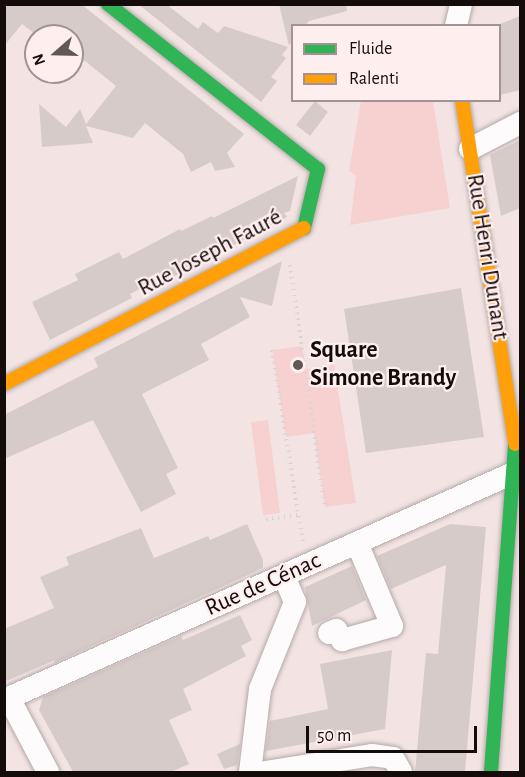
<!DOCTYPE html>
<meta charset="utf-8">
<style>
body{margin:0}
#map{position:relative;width:525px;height:777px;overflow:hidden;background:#f3e4e3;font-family:"Alegreya Sans",sans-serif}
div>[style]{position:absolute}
.green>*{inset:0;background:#f7d0d0}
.building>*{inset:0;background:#d7cbca}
.path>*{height:4px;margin-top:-2px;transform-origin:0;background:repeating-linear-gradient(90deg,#d9d5d5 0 1.5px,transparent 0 6px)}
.roads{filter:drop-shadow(0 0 2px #b4a9a9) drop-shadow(0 0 2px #b4a9a9)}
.street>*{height:22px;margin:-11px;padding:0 11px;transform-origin:11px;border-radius:11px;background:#fdfbfb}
.fast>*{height:14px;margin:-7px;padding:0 7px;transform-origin:7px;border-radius:7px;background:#30b455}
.slow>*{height:14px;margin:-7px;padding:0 7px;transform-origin:7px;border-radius:7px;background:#ff9f0a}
.dots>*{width:16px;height:16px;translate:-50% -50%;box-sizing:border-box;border:3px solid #fee;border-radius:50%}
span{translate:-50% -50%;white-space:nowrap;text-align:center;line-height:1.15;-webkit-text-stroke:4.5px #fee;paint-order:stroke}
.street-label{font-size:24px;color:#140b0b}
.poi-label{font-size:24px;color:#140b0b;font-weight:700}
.left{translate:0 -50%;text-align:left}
.frame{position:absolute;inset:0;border:6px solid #140b0b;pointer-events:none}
.legend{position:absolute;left:291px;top:24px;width:210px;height:78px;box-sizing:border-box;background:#fee;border:2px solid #a19393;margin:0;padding:8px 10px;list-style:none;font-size:18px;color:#140b0b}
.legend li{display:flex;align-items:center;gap:12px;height:30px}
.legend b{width:30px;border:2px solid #a19393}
.north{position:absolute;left:24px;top:24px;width:60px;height:60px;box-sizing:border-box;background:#fee;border:2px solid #a19393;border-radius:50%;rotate:250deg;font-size:16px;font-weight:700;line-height:24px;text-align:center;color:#140b0b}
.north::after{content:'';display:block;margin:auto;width:21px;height:27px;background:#625757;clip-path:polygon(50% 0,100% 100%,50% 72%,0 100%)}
.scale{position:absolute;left:306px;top:726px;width:171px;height:27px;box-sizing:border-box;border:3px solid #140b0b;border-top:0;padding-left:8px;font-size:18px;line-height:21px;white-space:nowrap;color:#140b0b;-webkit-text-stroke:4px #fee;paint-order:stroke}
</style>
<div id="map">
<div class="green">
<div style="clip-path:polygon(361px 101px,433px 101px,450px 208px,350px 225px,356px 176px,349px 171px)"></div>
<div style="clip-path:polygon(302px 346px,306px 369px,334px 365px,356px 503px,325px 507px,314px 433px,286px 437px,272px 350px)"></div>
<div style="clip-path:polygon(268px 420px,280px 513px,263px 515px,251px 422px)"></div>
</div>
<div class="building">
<div style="clip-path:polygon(4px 4px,81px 4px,244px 134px,227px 153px,235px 167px,215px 171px,211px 162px,191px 172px,183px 154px,145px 123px,133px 138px,86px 126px,93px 143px,42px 147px,39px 104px,66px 127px,80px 109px,86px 124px,116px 86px,85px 61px,72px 62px,72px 36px,38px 36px,22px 24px,4px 46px)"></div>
<div style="clip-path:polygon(138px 4px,166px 4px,198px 29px,203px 22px,218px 33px,224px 26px,288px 47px,282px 55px,286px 58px,271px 77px,277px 81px,261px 102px)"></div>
<div style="clip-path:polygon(279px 4px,346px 4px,347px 11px,309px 21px,305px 26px,292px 26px,292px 41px,289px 46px)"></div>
<div style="clip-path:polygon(520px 16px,520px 90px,500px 95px,500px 24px)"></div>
<div style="clip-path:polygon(315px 101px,328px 112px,310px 136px,296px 125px)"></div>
<div style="clip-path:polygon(520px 140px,520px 208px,501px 216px,490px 155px)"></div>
<div style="clip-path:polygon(298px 176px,290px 211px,284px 213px,287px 217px,171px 278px,166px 276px,130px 294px,132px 298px,50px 340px,32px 302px,78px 280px,75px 274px,119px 252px,123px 259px,180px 229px,181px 231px,212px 216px,213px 218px)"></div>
<div style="clip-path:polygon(282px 261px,272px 306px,240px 297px,250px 317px,201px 344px,209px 360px,142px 394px,178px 468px,166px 474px,176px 494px,141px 512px,93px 420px,4px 459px,4px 415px,98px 367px,94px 358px)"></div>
<div style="clip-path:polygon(461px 288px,484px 437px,366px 453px,344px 309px)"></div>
<div style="clip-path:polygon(247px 524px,263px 560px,263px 568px,54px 663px,55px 660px,4px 682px,4px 629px,54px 608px,40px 577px,69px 565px,66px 557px,141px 528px,154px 558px,208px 536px,210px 540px)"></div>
<div style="clip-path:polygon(450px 524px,486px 527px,465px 772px,415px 772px,426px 653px,438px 654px,446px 565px,391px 589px,377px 556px)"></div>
<div style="clip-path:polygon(352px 566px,366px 600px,312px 626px,305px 587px)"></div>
<div style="clip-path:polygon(240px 615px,252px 640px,241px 646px,246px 656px,183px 689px,192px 710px,169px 720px,189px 764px,171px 772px,73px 772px,39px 710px,43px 697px,181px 636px,183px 640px)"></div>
<div style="clip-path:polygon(392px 650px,385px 729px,266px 751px,270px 721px,328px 709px,320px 664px)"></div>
<div style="clip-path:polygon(240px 744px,237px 765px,224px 769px,217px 754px)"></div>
</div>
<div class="path">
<div style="left:290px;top:265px;width:245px;rotate:81.8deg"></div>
<div style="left:272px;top:350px;width:196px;rotate:80.9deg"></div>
<div style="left:266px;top:519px;width:32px;rotate:-7deg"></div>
</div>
<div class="roads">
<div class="street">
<div style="left:456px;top:26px;width:23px;rotate:-77deg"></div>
<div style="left:470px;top:149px;width:56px;rotate:-27.5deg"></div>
<div style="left:329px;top:633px;width:8px;rotate:-23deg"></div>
<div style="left:336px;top:630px;width:12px;rotate:59deg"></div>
<div style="left:342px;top:640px;width:52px;rotate:-15.6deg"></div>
<div style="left:392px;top:626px;width:90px;rotate:-112.9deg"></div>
<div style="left:9px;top:698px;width:84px;rotate:62.2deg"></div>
<div style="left:4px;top:700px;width:565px;rotate:-24.02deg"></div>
<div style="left:250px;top:772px;width:84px;rotate:-83.1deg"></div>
<div style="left:260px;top:689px;width:94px;rotate:-68.1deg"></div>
<div style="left:295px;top:602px;width:28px;rotate:-113deg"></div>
<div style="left:265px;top:772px;width:108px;rotate:-9deg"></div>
<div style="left:372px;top:755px;width:21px;rotate:8deg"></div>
<div style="left:393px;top:758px;width:16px;rotate:60deg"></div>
</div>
<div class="fast">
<div style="left:108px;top:4px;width:267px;rotate:38.2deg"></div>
<div style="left:318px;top:169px;width:61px;rotate:103.3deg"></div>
<div style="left:491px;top:772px;width:329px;rotate:-85.8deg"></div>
</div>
<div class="slow">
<div style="left:462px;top:100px;width:348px;rotate:81.2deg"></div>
<div style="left:4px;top:384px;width:338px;rotate:-27.5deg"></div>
</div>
</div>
<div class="dots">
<div style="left:298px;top:365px;background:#625757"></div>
</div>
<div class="street-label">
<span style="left:210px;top:253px;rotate:-28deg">Rue Joseph Fauré</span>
<span style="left:487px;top:257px;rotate:81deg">Rue Henri Dunant</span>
<span style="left:263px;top:585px;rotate:-24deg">Rue de Cénac</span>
</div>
<div class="poi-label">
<span class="left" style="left:310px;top:365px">Square<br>Simone Brandy</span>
</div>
<div class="frame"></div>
<ul class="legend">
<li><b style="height:8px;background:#30b455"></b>Fluide</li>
<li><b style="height:8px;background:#ff9f0a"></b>Ralenti</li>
</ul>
<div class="north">N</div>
<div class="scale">50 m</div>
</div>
